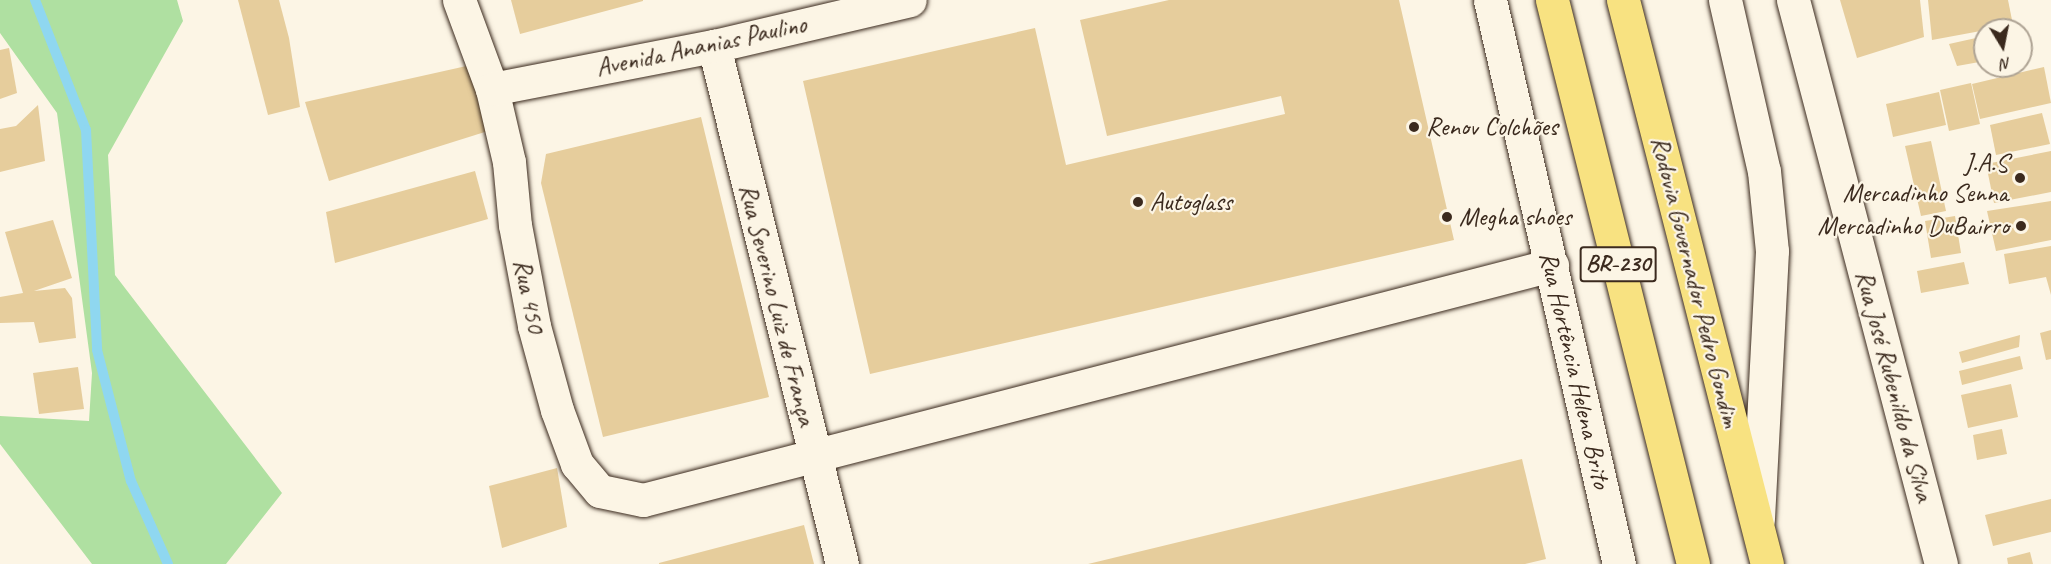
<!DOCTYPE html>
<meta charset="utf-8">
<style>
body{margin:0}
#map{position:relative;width:2051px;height:564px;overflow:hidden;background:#fcf5e5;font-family:Caveat,sans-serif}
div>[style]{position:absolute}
.green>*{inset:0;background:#afe0a1}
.stream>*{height:10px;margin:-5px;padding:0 5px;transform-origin:5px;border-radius:5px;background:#8fd7f0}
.building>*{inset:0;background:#e6cd9c}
.roads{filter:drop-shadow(0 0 2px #3b2a1e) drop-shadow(0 0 2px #3b2a1e)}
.street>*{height:33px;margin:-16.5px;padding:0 16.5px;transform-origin:16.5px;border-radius:16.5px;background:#fcf5e5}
.highway>*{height:33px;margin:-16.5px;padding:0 16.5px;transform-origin:16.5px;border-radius:16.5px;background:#f8e281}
.dots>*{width:16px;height:16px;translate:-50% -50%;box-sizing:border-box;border:3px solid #fcf5e5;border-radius:50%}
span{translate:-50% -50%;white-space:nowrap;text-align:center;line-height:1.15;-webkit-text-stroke:4.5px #fcf5e5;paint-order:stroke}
.shield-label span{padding:2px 4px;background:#fcf5e5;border:2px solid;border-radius:4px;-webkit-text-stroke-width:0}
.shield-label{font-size:24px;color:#3b2a1e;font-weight:700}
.street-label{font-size:26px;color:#3b2a1e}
.poi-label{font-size:26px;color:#3b2a1e}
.left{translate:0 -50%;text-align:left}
.right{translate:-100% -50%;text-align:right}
.north{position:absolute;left:1973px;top:18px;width:60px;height:60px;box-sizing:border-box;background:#fcf5e5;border:2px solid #afa495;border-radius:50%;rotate:170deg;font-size:16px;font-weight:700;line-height:24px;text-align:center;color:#3b2a1e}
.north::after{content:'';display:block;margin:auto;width:21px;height:27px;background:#3b2a1e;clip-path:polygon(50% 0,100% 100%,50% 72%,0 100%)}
</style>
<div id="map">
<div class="green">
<div style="clip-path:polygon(0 0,177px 0,183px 21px,108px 155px,115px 275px,282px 493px,226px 564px,92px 564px,0 444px,0 416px,89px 421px,92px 373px,57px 113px,0 33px)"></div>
</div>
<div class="stream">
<div style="left:35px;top:0;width:140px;rotate:68.6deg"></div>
<div style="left:86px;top:130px;width:220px;rotate:87.1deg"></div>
<div style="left:97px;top:350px;width:135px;rotate:75.5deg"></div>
<div style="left:131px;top:481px;width:91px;rotate:66deg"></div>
</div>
<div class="building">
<div style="clip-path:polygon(238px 0,279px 0,289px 38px,300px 107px,268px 115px)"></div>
<div style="clip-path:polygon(511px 0,643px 0,643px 1px,520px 34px)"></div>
<div style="clip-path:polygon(1169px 0,1399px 0,1454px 240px,870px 374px,803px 81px,1035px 28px,1066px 165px,1285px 114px,1281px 96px,1107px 136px,1080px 20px)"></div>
<div style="clip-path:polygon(1840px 0,1920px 0,1924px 37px,1857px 58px)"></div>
<div style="clip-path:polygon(1928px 0,2008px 0,2013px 25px,1932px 40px)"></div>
<div style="clip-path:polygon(1985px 36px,1985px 61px,1957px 66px,1949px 44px)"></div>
<div style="clip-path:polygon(9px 48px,17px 93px,0 99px,0 50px)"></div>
<div style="clip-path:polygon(471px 65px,488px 131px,329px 181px,305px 102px)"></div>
<div style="clip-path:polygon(1993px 66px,2012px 66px,2013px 67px,1996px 71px)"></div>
<div style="clip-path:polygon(2044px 67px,2051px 103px,1980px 119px,1972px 84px)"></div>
<div style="clip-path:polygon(1971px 83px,1980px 124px,1949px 131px,1940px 90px)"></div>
<div style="clip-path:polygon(1939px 92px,1946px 125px,1893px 137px,1886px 104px)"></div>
<div style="clip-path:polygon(38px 105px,45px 161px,0 172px,0 129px,16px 126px)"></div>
<div style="clip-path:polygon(2042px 113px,2050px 144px,1996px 155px,1990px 125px)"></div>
<div style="clip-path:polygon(701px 117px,769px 397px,603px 437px,541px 183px,546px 154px)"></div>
<div style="clip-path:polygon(1931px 141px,1946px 211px,1921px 216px,1905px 146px)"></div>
<div style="clip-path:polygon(2051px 151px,2051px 192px,1994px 203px,1986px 164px)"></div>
<div style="clip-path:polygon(475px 171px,488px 219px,335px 263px,326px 212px)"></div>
<div style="clip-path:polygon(2051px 201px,2051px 240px,1996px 251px,1987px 211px)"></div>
<div style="clip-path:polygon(1955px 216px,1961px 253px,1931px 258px,1925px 221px)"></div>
<div style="clip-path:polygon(53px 220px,72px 278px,34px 291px,65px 288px,72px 298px,76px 338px,39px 343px,34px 322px,0 323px,0 297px,23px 293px,5px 232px)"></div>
<div style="clip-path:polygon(2051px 246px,2051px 295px,2046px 277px,2009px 284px,2004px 254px)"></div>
<div style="clip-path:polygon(1964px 262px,1969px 284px,1921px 293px,1917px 271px)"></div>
<div style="clip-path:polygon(2051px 330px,2051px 359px,2046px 360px,2040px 333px)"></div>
<div style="clip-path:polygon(2020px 335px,2019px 347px,1962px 363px,1959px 352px)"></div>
<div style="clip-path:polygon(2020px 356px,2023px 369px,1962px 385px,1959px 371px)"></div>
<div style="clip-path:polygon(78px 367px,84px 409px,39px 414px,33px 373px)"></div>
<div style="clip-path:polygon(2011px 384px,2018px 417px,1968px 428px,1961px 395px)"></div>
<div style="clip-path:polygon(2002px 429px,2007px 454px,1977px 460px,1973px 435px)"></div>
<div style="clip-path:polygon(1522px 459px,1546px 559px,1525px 564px,1088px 564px)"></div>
<div style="clip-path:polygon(557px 468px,567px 527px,502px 548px,489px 486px)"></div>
<div style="clip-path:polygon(2051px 499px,2051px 532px,1993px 546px,1985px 515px)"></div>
<div style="clip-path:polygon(804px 525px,814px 564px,659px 564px,659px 563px)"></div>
<div style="clip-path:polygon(2030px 552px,2033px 564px,2008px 564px,2007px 558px)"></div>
</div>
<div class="roads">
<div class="street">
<div style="left:459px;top:0;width:95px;rotate:69.7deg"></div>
<div style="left:492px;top:89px;width:75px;rotate:76.9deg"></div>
<div style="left:509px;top:162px;width:63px;rotate:84.6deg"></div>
<div style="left:515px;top:225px;width:103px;rotate:79.3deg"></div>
<div style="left:534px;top:326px;width:87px;rotate:74.7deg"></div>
<div style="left:557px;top:410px;width:58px;rotate:69.7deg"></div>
<div style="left:577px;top:464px;width:35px;rotate:50deg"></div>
<div style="left:600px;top:491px;width:44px;rotate:11.8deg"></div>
<div style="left:643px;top:500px;width:939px;rotate:-14.5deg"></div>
<div style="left:1490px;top:0;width:579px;rotate:77.12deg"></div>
<div style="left:1725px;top:0;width:175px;rotate:77.2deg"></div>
<div style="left:1764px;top:171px;width:80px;rotate:84.3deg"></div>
<div style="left:1772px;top:251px;width:269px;rotate:93deg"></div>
<div style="left:1793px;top:0;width:583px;rotate:75.3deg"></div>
<div style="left:714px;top:46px;width:534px;rotate:76.12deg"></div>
<div style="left:492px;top:89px;width:226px;rotate:-11deg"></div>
<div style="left:714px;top:46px;width:201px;rotate:-13.2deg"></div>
</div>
<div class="highway">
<div style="left:1552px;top:0;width:581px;rotate:75.96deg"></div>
<div style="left:1623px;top:0;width:582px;rotate:75.68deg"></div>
</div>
</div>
<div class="dots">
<div style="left:1414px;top:127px;background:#3b2a1e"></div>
<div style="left:2020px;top:178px;background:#3b2a1e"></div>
<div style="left:1138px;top:202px;background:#3b2a1e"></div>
<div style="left:1447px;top:217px;background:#3b2a1e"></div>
<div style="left:2021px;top:226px;background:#3b2a1e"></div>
</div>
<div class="shield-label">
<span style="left:1618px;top:264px">BR-230</span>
</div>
<div class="street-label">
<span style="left:701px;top:46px;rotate:-12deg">Avenida Ananias Paulino</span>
<span style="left:1695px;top:282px;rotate:76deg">Rodovia Governador Pedro Gondim</span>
<span style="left:529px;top:296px;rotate:78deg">Rua 450</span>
<span style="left:777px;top:305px;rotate:76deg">Rua Severino Luiz de França</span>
<span style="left:1575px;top:370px;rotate:77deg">Rua Hortência Helena Brito</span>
<span style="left:1894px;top:386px;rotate:75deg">Rua José Rubenildo da Silva</span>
</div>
<div class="poi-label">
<span class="left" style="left:1426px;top:127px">Renov Colchões</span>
<span class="right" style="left:2008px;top:178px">J.A.S<br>Mercadinho Senna</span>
<span class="left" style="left:1150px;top:202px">Autoglass</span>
<span class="left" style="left:1459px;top:217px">Megha shoes</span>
<span class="right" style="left:2009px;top:226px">Mercadinho DuBairro</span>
</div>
<div class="north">N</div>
</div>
